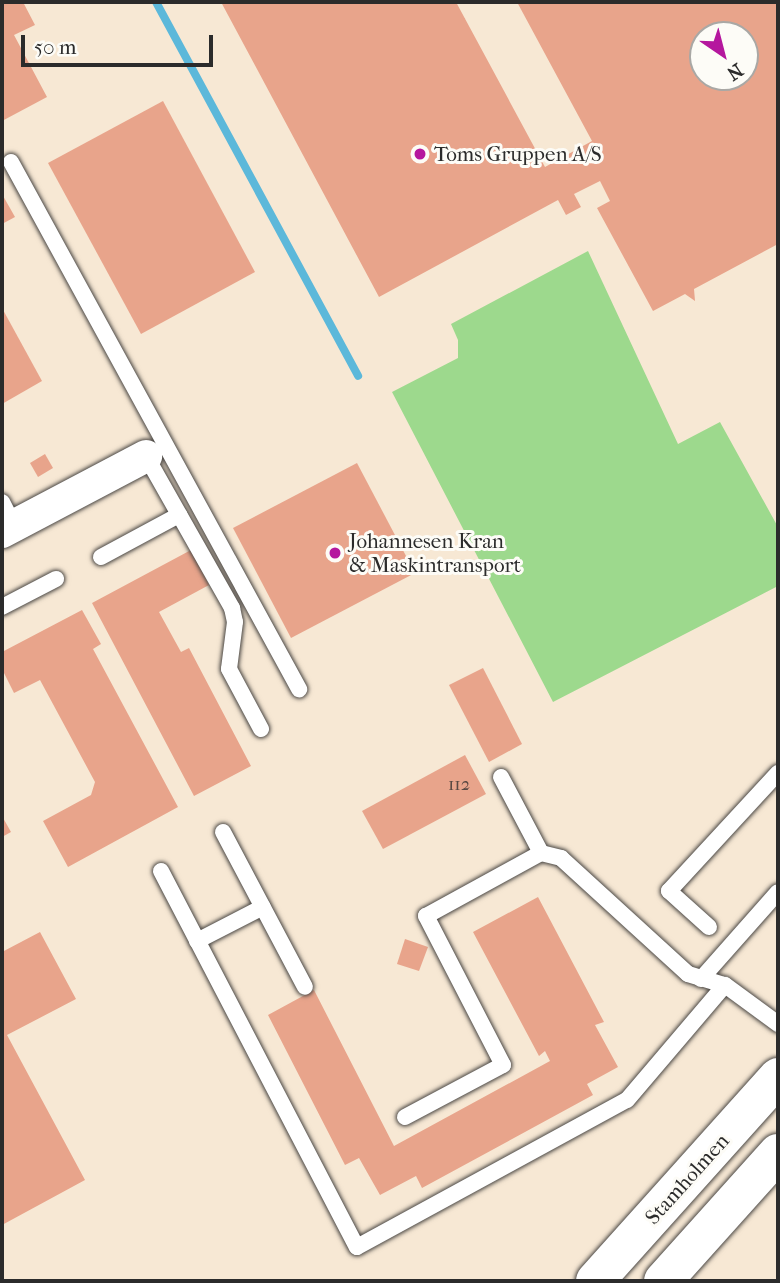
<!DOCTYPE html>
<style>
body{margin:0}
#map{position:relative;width:780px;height:1283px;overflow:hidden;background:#f7e8d4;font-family:"IM FELL French Canon",serif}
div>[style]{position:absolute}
.green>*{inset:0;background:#9dd98d}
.stream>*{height:8px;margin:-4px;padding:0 4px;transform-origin:4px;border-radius:4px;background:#5cb8da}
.building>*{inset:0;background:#e8a48b}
.roads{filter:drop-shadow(0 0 2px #4a4744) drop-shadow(0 0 2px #4a4744)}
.lane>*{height:16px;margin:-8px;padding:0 8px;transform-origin:8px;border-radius:8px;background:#fff}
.street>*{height:32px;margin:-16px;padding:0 16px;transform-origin:16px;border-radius:16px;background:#fff}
.secondary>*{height:38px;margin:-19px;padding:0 19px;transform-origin:19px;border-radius:19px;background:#fff}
.dots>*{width:19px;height:19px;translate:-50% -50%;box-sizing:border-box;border:4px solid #fdfcf7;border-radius:50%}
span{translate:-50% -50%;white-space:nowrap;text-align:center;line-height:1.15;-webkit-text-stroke:6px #fdfcf7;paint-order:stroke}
.number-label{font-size:18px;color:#5a4943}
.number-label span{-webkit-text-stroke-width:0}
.poi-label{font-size:21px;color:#2b2b2b}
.left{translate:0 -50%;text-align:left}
.street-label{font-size:21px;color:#2b2b2b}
.frame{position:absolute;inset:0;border:4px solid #2b2b2b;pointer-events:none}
.north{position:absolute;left:689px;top:21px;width:70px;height:70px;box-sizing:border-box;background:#fdfcf7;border:2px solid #a9a8a5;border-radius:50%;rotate:145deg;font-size:19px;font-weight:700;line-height:28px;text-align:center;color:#2b2b2b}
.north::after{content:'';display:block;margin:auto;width:24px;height:32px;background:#b5179e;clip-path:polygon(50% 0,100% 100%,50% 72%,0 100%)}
.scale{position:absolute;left:21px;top:35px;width:192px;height:32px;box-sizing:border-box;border:4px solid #2b2b2b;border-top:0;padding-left:9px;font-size:21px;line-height:24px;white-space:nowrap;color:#2b2b2b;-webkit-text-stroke:5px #fdfcf7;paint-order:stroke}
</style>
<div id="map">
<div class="green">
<div style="clip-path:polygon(588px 251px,678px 444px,720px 422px,778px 527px,778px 586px,553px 702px,392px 392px,458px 358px,458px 340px,451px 324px)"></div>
</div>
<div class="stream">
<div style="left:156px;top:2px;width:425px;rotate:61.6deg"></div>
</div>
<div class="building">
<div style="clip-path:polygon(2px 2px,23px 2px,35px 25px,14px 35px,47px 97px,2px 121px)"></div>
<div style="clip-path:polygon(evenodd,221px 2px,456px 2px,545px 167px,592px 141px,517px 2px,778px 2px,778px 244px,694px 289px,695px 301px,685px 294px,653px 311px,597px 208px,610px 201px,600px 181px,574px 194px,581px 207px,566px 215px,558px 200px,379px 297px,221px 2px,703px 35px,745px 35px,745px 77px,703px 77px,703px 35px)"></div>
<div style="clip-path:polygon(163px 101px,255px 272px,141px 334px,48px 163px)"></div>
<div style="clip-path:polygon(2px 194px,15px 217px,2px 224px)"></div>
<div style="clip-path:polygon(2px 308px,42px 381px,2px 404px)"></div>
<div style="clip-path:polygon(45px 454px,53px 468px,38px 477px,30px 463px)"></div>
<div style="clip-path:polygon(357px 463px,415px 573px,291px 638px,233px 528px)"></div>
<div style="clip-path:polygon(191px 550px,209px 585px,159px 612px,181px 652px,189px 648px,251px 766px,194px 796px,92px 603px)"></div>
<div style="clip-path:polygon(82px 610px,101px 644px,93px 649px,178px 807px,68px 867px,43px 821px,91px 795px,95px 782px,40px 680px,14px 693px,2px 669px,2px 652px)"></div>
<div style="clip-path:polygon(483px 668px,522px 744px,489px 762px,449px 685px)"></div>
<div style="clip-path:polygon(465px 755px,486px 794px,383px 849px,362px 811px)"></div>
<div style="clip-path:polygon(2px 816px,11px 832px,2px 837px)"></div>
<div style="clip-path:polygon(538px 897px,604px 1022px,595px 1025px,618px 1067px,587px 1084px,593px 1095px,422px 1188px,416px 1176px,380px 1195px,359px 1158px,345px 1165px,268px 1015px,314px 990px,394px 1146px,550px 1061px,545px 1051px,539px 1056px,473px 932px)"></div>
<div style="clip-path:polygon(40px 932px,76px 999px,7px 1035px,85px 1180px,2px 1225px,2px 952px)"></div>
<div style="clip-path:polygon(405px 939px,428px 947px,419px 971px,397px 964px)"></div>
</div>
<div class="roads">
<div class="lane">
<div style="left:11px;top:162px;width:601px;rotate:61.34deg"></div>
<div style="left:149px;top:454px;width:4px;rotate:146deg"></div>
<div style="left:146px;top:456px;width:175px;rotate:60.5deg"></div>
<div style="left:232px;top:608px;width:14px;rotate:78deg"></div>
<div style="left:235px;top:622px;width:47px;rotate:97.3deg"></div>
<div style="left:229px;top:669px;width:68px;rotate:61.9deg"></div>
<div style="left:2px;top:502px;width:27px;rotate:63deg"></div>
<div style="left:101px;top:557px;width:89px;rotate:-28.3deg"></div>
<div style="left:2px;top:607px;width:61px;rotate:-27.4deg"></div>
<div style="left:501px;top:777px;width:86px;rotate:62.2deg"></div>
<div style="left:541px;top:853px;width:21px;rotate:14deg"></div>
<div style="left:561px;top:858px;width:172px;rotate:42.4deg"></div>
<div style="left:688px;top:974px;width:39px;rotate:17deg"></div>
<div style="left:725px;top:985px;width:66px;rotate:36.3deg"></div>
<div style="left:223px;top:832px;width:175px;rotate:62.1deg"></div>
<div style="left:161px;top:871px;width:424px;rotate:62.5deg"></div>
<div style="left:357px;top:1247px;width:307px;rotate:-28.6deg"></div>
<div style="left:627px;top:1100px;width:151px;rotate:-49.6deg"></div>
<div style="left:709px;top:927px;width:54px;rotate:-138deg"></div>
<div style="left:669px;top:891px;width:161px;rotate:-47.3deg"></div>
<div style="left:197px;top:941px;width:74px;rotate:-27.3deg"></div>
<div style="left:701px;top:979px;width:116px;rotate:-48.5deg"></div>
<div style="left:405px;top:1117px;width:111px;rotate:-28deg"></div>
<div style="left:503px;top:1065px;width:168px;rotate:-117.3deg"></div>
<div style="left:426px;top:916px;width:131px;rotate:-28.7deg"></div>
</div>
<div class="street">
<div style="left:2px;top:532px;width:163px;rotate:-27.8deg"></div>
</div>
<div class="secondary">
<div style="left:595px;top:1281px;width:274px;rotate:-48.1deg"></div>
<div style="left:663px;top:1281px;width:172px;rotate:-48.1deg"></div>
</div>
</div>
<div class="dots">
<div style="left:420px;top:154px;background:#b5179e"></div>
<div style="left:335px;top:553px;background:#b5179e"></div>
</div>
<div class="number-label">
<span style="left:459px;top:785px">112</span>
</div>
<div class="poi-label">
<span class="left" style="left:434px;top:154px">Toms Gruppen A/S</span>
<span class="left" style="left:349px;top:553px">Johannesen Kran<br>&amp; Maskintransport</span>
</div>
<div class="street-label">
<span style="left:687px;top:1179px;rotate:-48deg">Stamholmen</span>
</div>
<div class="frame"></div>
<div class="north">N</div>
<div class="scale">50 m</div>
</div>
